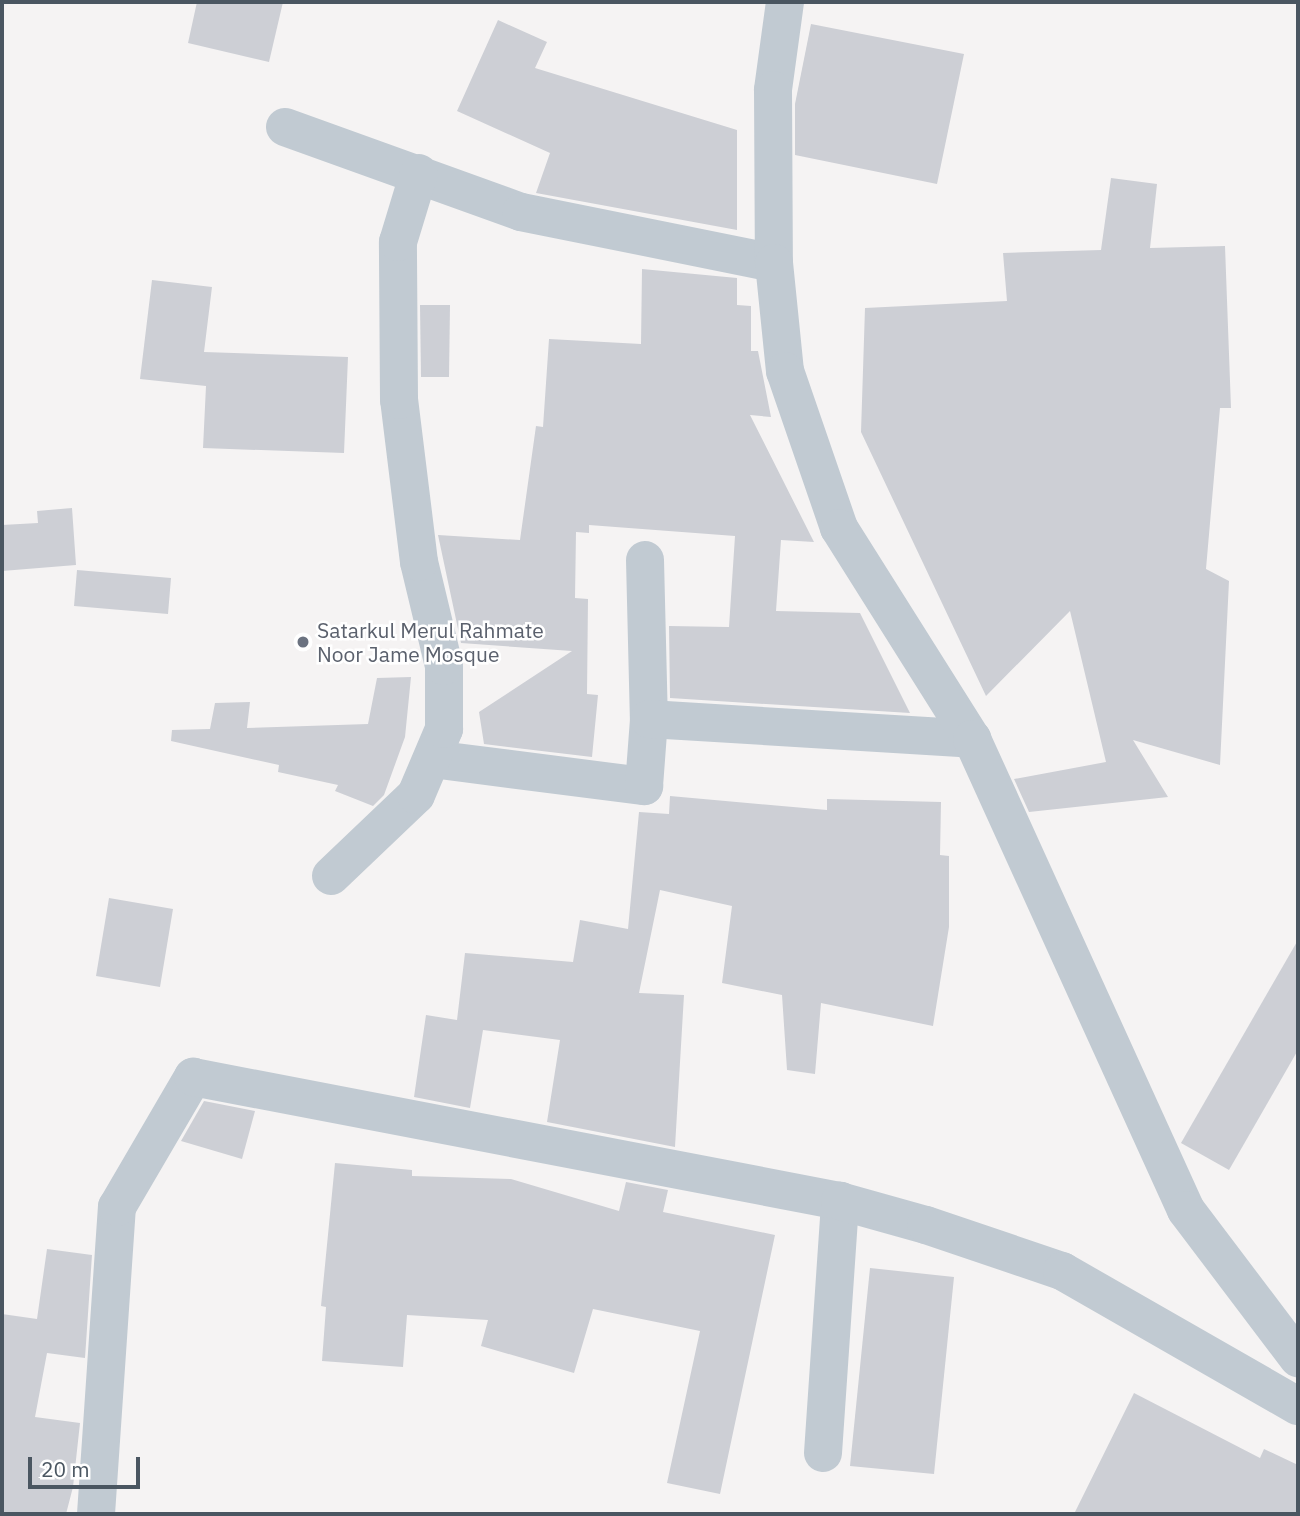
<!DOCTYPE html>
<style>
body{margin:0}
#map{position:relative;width:1300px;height:1516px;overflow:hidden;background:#f5f3f3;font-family:"IBM Plex Sans",sans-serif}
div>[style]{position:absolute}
.building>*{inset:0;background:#cdcfd5}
.minor>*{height:38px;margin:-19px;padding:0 19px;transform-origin:19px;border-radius:19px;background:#c1cad2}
.tertiary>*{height:38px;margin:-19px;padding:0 19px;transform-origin:19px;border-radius:19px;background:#c1cad2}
.dots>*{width:19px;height:19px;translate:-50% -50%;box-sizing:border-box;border:4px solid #fff;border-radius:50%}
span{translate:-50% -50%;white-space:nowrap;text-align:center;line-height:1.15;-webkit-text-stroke:5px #fff;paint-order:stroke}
.worship-label{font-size:21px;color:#5b616d}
.left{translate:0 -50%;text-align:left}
.frame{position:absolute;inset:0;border:4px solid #4a5661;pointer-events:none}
.scale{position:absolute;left:28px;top:1457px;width:112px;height:32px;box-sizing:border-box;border:4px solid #4a5661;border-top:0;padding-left:9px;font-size:21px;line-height:24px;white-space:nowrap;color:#4a5661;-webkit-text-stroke:5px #fff;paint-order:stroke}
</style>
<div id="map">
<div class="building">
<div style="clip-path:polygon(197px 2px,283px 2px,269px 62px,188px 43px)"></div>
<div style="clip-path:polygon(498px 20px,547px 42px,535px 68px,737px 130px,737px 230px,536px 193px,550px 153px,457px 111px)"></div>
<div style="clip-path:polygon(811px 24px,964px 54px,937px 184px,795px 155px,795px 104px)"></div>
<div style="clip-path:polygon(1111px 178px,1157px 184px,1150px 248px,1225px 246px,1231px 408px,1220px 408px,1206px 569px,1229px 581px,1220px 765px,1133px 740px,1168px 797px,1029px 812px,1014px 779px,1106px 762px,1070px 611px,986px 696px,861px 432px,865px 308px,1007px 301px,1003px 253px,1101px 250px)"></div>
<div style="clip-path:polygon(642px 269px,737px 278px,737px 305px,751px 306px,751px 351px,758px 351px,771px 417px,750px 415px,814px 542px,781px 540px,776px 611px,860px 613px,910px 713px,670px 698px,669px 626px,729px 627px,735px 536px,589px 525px,589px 533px,576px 532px,575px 598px,588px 599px,587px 694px,598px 695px,592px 757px,484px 744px,479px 712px,572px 651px,461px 643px,438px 535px,520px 540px,536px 426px,543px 427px,549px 339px,641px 344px)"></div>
<div style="clip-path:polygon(152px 280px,212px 287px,204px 352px,348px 357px,344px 453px,203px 448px,206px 386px,140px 379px)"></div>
<div style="clip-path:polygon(420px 305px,450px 305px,449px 377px,421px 377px)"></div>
<div style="clip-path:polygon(72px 508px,76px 565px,2px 571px,2px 525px,38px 523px,37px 511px)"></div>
<div style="clip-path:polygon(77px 570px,171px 578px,168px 614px,74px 606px)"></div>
<div style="clip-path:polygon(411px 677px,405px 737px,384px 795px,373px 806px,335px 791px,338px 785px,278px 772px,279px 765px,171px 741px,172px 730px,210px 729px,215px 703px,250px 702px,247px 728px,368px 724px,377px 678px)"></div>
<div style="clip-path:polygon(670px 796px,827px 810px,827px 799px,941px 802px,940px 855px,949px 856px,949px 927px,933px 1026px,821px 1003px,815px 1074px,787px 1070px,782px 995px,722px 983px,732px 906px,660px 890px,639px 993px,684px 995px,675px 1147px,547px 1122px,560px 1040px,483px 1030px,470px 1108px,414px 1097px,426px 1015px,457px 1020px,465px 953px,573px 962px,580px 920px,628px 929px,639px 812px,669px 814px)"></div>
<div style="clip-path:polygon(109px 898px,173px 909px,160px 987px,96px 976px)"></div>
<div style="clip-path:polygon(1298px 940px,1298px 1050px,1229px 1170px,1181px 1143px)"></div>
<div style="clip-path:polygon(204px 1101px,255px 1111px,242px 1159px,181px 1141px)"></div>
<div style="clip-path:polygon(335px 1163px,412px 1170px,412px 1176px,511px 1179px,619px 1211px,626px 1182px,668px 1190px,663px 1212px,775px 1235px,720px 1494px,667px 1483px,700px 1331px,593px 1309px,574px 1373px,481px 1346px,488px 1320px,407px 1315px,403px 1367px,322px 1361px,326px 1307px,321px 1306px)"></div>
<div style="clip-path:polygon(47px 1249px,92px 1255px,85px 1358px,47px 1353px,35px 1417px,80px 1423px,73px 1487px,66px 1514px,2px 1514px,2px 1314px,37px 1319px)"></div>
<div style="clip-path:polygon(870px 1268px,954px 1277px,934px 1474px,850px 1466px)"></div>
<div style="clip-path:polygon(1134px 1393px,1260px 1458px,1264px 1449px,1298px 1465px,1298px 1514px,1074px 1514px)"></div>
</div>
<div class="minor">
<div style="left:285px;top:127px;width:251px;rotate:19.8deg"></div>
<div style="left:521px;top:212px;width:258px;rotate:11.4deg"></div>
<div style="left:645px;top:560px;width:159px;rotate:88.6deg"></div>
<div style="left:432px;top:759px;width:214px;rotate:7.3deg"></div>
<div style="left:644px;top:786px;width:67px;rotate:-85.7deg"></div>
<div style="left:649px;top:719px;width:324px;rotate:3.5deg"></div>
<div style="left:331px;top:876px;width:117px;rotate:-43.6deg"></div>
<div style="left:416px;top:795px;width:72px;rotate:-67deg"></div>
<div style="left:444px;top:729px;width:63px;rotate:-90deg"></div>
<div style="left:444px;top:666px;width:107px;rotate:-103.5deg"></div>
<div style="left:419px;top:562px;width:163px;rotate:-97deg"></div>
<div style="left:399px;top:400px;width:158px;rotate:-90.4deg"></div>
<div style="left:398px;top:242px;width:72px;rotate:-73.1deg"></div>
<div style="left:823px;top:1453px;width:253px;rotate:-86.1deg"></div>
<div style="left:96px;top:1514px;width:308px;rotate:-86.1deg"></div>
<div style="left:117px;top:1207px;width:151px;rotate:-59.7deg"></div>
<div style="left:193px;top:1077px;width:659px;rotate:10.85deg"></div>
<div style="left:840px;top:1201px;width:89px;rotate:15.6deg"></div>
<div style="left:926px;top:1225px;width:144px;rotate:18.7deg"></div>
<div style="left:1062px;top:1271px;width:272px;rotate:29.8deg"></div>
</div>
<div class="tertiary">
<div style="left:785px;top:2px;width:89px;rotate:97.8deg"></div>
<div style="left:773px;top:90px;width:173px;rotate:89.7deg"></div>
<div style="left:774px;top:263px;width:109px;rotate:84.2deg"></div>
<div style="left:785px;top:371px;width:166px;rotate:71deg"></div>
<div style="left:839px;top:528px;width:249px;rotate:57.8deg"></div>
<div style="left:972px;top:739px;width:517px;rotate:65.57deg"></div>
<div style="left:1186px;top:1210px;width:186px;rotate:52.9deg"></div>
</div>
<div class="dots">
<div style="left:303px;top:642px;background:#6b7280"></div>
</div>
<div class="worship-label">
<span class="left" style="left:317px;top:642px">Satarkul Merul Rahmate<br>Noor Jame Mosque</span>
</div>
<div class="frame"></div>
<div class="scale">20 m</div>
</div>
